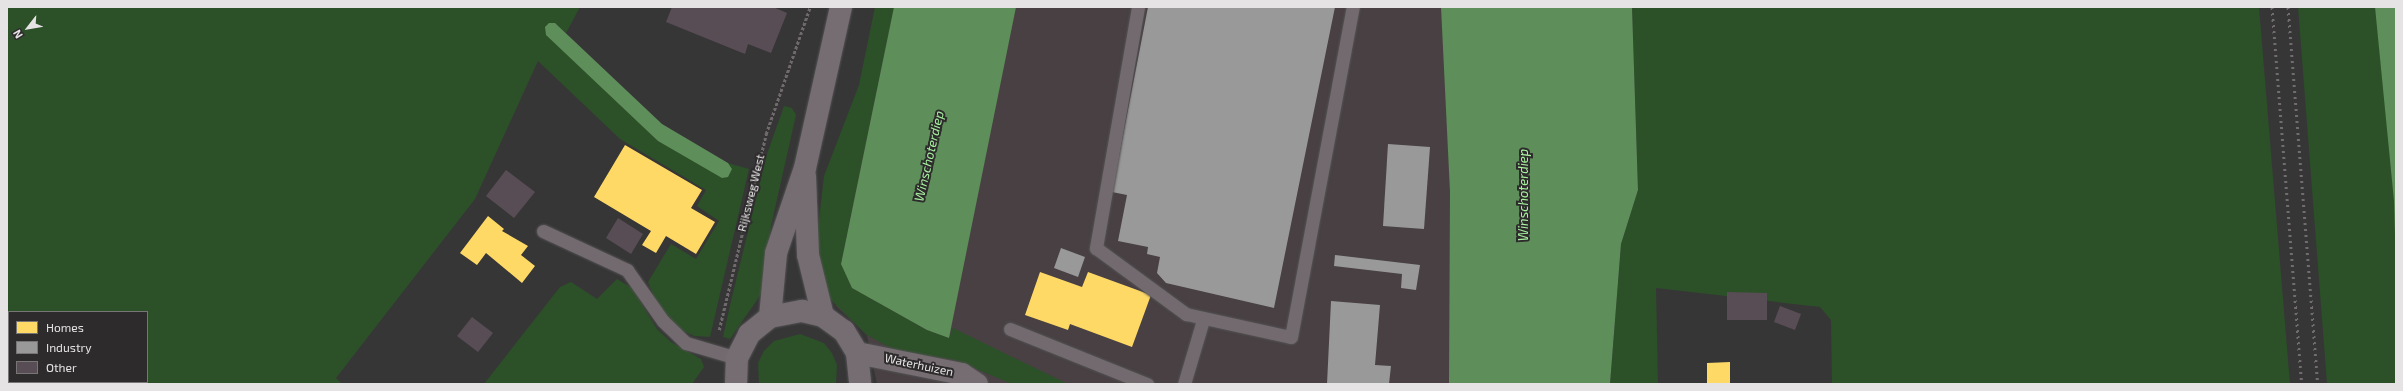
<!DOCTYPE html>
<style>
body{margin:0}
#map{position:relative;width:2403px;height:391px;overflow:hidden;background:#373637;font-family:"Exo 2",sans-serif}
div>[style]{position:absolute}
.built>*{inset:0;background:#484043}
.green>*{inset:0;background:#2c5028}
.water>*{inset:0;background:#5e8e59}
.homes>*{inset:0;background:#ffd966}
.industry>*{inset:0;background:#999}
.building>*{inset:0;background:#594d55}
.path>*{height:2.5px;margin-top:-1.25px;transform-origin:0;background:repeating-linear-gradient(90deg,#706a6d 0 3px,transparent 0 5px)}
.roads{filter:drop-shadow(0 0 1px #535253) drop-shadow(0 0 1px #535253)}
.service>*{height:13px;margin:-6.5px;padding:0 6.5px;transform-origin:6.5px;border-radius:6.5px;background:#736a6f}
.secondary>*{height:22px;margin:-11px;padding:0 11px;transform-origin:11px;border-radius:11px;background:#756d72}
.rail>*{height:3px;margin-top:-1.5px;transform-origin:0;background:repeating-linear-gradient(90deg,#716c6e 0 2px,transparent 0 6px)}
span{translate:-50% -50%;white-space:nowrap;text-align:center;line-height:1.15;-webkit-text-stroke:4px #2e2b2d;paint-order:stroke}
.street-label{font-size:12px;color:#e5e3e4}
.water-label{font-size:13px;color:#a7f29f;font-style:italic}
.frame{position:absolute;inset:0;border:8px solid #e5e3e4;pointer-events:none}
.legend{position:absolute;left:8px;top:311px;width:140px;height:72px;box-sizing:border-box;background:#2e2b2d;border:1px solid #777576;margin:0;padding:5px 7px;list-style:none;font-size:12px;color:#e5e3e4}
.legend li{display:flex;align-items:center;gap:8px;height:20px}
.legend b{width:20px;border:1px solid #777576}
.north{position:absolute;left:8px;top:8px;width:40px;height:40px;-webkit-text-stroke:3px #2e2b2d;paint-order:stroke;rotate:239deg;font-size:11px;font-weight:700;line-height:16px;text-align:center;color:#e5e3e4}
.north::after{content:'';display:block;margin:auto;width:14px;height:18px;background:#e5e3e4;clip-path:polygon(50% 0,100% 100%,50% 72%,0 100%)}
</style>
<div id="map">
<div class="built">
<div style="clip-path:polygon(884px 7px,1501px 7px,1498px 384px,877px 384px,867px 335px,836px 306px)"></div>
</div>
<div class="green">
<div style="clip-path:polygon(evenodd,7px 7px,580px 7px,566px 33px,555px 23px,605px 89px,658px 141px,732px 169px,728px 163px,749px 169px,710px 337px,694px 336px,679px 329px,656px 302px,648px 282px,671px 244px,696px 259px,719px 221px,697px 206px,706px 190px,620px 139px,538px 61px,475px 199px,336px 378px,342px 384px,7px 384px,7px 7px,9px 312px,147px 312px,147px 382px,9px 382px,9px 312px)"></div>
<div style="clip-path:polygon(875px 7px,894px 7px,841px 263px,852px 288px,927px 330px,949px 338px,953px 328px,1068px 384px,1012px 384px,955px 360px,898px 352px,867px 335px,829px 298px,816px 245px,824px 176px,859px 85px)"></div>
<div style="clip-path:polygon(1632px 7px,2259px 7px,2290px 384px,1832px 384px,1831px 320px,1820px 307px,1656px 288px,1658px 384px,1610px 384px,1621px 244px,1638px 190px)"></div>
<div style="clip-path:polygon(2298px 7px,2396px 7px,2396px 384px,2327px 384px)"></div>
<div style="clip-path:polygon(784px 106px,792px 108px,796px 115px,771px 226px,764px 290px,730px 339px,723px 337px,731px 301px,767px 154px)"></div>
<div style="clip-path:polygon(617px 279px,632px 288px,657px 329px,671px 342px,701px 359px,704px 367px,692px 384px,484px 384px,560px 287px,571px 282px,597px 299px)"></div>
<div style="clip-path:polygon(800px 334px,824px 343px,832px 353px,837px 365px,836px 384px,759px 384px,758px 363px,764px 351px,774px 341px)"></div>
</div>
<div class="water">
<div style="clip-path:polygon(894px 7px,1016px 7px,949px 338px,927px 330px,852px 288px,841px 264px)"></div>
<div style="clip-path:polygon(1441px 7px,1632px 7px,1638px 190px,1621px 244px,1610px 384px,1449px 384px,1450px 192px)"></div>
<div style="clip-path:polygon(2375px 7px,2396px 7px,2396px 269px,2394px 201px)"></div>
<div style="clip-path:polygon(549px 23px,555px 23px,662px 124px,728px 163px,732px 169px,728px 177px,722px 178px,658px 141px,546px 35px,545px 27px)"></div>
</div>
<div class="homes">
<div style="clip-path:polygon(625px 145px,702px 190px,691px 208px,715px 222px,696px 254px,666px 236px,656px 253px,642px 245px,651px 231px,594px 197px)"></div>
<div style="clip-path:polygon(488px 216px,504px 229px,502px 231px,528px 246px,521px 255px,535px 266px,522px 283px,486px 253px,477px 265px,460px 253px)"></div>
<div style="clip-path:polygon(1040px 272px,1082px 287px,1088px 272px,1151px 295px,1132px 347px,1070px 324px,1068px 330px,1025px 315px)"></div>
<div style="clip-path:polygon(1730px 362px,1730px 384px,1707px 384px,1707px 363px)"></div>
</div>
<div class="industry">
<div style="clip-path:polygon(1148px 7px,1335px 7px,1274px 308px,1166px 283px,1157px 273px,1160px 257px,1147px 254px,1148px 247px,1118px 241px,1127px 195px,1112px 192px)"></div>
<div style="clip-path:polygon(1388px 144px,1430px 147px,1424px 229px,1383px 226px)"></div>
<div style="clip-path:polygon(1061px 248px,1085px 257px,1078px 277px,1054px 268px)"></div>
<div style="clip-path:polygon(1335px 255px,1420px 265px,1416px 290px,1401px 288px,1402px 274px,1334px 266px)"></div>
<div style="clip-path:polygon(1331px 301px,1380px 305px,1375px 365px,1391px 366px,1389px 384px,1327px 384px)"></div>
</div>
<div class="building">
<div style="clip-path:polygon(672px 7px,773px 7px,787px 13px,771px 53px,748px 44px,745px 54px,666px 22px)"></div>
<div style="clip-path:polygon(506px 170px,535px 192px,514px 218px,486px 196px)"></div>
<div style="clip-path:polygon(618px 218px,643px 234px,631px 254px,606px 238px)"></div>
<div style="clip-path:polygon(1727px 292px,1767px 293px,1767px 320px,1727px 320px)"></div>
<div style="clip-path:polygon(1780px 306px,1801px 314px,1795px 330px,1774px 322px)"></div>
<div style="clip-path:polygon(472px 317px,493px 333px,478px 352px,457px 336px)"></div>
</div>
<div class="path">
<div style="left:719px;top:330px;width:202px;rotate:-76.5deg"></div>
<div style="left:766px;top:134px;width:134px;rotate:-70.9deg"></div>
</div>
<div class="roads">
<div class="service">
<div style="left:1138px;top:7px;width:245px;rotate:99.9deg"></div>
<div style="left:1096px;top:248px;width:112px;rotate:36.3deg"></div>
<div style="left:1186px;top:314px;width:107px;rotate:12.4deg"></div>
<div style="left:1291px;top:337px;width:336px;rotate:-79.4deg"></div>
<div style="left:543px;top:231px;width:93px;rotate:24.9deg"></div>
<div style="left:627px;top:270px;width:62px;rotate:54.8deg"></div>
<div style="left:663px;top:321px;width:32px;rotate:44deg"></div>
<div style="left:686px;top:343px;width:53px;rotate:16.4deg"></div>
<div style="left:1010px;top:329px;width:148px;rotate:21.9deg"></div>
<div style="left:1184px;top:384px;width:67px;rotate:-73.5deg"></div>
</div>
<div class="secondary">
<div style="left:805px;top:176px;width:79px;rotate:87.8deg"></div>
<div style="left:808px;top:255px;width:63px;rotate:76.2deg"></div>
<div style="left:770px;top:317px;width:64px;rotate:-84.6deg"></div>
<div style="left:776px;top:253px;width:90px;rotate:-71.2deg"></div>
<div style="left:805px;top:168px;width:165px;rotate:-77.4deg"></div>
<div style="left:857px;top:353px;width:107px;rotate:11.3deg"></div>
<div style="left:962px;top:374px;width:18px;rotate:34deg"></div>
<div style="left:736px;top:384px;width:26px;rotate:-88deg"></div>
<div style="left:737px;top:358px;width:27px;rotate:-63deg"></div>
<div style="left:749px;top:334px;width:27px;rotate:-39deg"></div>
<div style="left:770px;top:317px;width:33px;rotate:-11deg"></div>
<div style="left:802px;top:311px;width:22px;rotate:13deg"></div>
<div style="left:823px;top:316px;width:26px;rotate:36deg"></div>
<div style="left:844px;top:331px;width:26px;rotate:59deg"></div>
<div style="left:857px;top:353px;width:31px;rotate:84deg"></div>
</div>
</div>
<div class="rail">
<div style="left:2272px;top:7px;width:378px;rotate:85.5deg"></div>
<div style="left:2288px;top:7px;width:378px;rotate:85.5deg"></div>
</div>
<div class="street-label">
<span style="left:751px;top:193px;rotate:-76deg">Rijksweg West</span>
<span style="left:919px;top:365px;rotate:12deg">Waterhuizen</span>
</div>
<div class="water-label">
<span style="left:929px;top:156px;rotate:-77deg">Winschoterdiep</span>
<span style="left:1523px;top:195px;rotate:-90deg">Winschoterdiep</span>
</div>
<div class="frame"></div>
<ul class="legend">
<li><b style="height:11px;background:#ffd966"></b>Homes</li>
<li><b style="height:11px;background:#999"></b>Industry</li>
<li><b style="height:11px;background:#594d55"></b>Other</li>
</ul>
<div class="north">N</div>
</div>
